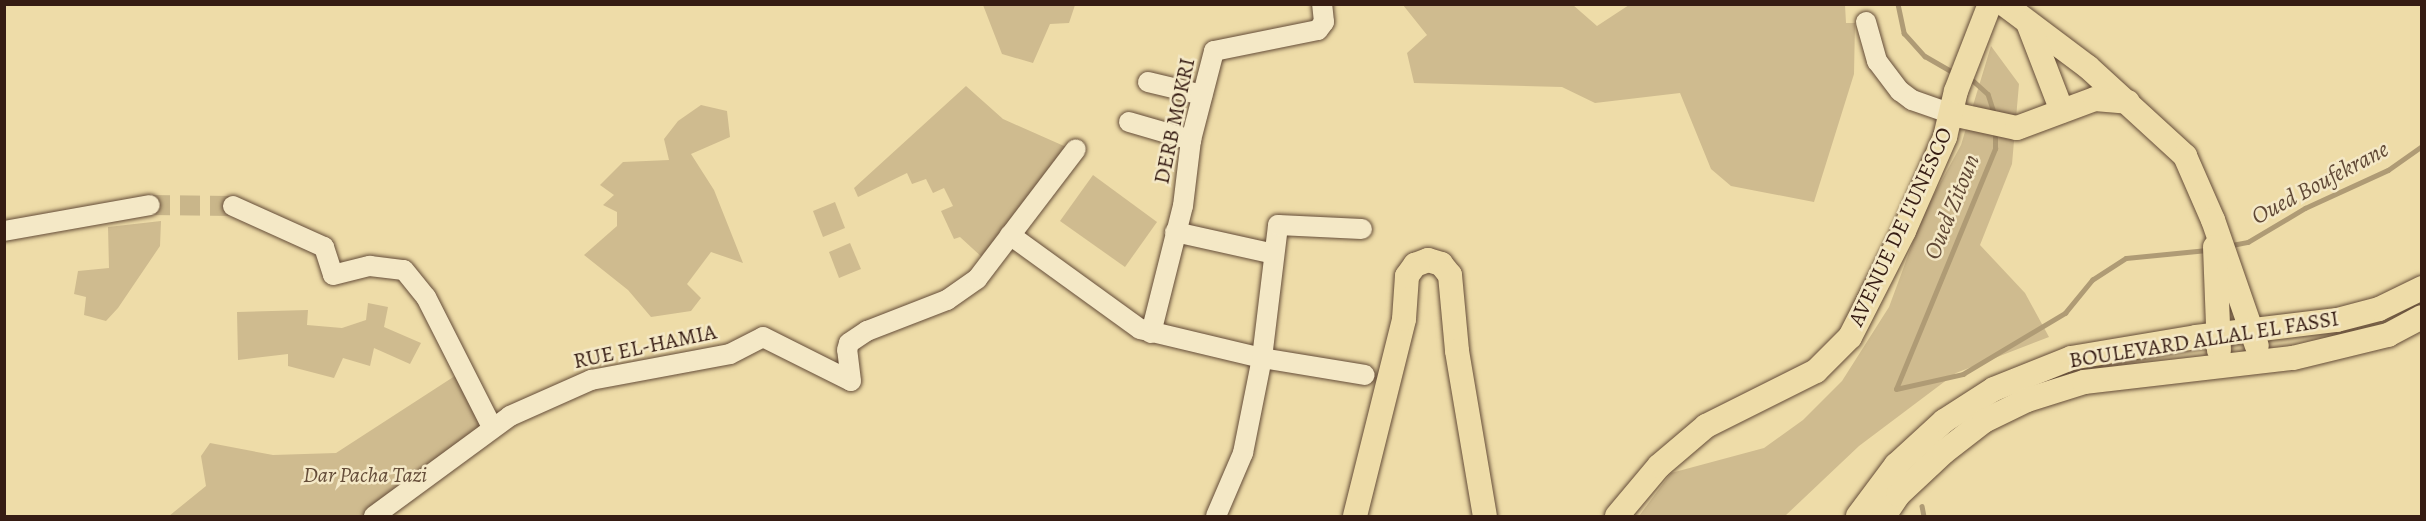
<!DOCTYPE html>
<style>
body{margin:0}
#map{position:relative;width:2426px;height:521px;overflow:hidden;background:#eedca8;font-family:Alegreya,serif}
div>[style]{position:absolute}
.green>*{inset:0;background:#cfbb8f}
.stream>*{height:4.5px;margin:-2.25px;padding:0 2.25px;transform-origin:2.25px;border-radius:2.25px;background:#af9b75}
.minor-tunnel>*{height:20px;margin-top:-10px;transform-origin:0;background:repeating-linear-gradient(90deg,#c9b68a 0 20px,transparent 0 30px)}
.roads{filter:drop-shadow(0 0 2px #644c38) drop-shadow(0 0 2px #644c38)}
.minor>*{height:20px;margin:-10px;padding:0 10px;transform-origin:10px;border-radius:10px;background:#f4e8c6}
.major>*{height:24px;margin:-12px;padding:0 12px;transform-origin:12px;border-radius:12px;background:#eedca8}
span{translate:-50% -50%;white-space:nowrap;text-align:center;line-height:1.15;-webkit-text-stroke:5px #f4e8c6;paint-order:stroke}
.street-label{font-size:22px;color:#361c13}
.park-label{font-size:22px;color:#644c38;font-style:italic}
.water-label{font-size:24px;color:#604835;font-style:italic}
.frame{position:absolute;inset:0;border:6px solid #361c13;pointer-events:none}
</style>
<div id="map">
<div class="green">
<div style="clip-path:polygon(983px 5px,983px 4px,1075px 5px,1069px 23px,1050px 24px,1033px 63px,1002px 54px)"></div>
<div style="clip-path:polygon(1403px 5px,1573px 5px,1597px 26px,1629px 5px,1845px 5px,1846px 23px,1855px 23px,1854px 74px,1814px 202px,1731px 186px,1711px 169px,1680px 93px,1595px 103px,1562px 87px,1414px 83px,1407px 53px,1427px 35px)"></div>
<div style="clip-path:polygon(1991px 46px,2019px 84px,2012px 164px,1980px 245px,2025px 293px,2049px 337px,1956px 373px,1859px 446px,1785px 516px,1639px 516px,1671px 473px,1764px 448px,1803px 420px,1842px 381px,1889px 307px,1923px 215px,1961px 145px)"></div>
<div style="clip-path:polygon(966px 86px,1003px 119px,1073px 150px,984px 259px,960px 237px,954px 239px,941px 211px,953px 206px,944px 188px,933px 193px,926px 179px,912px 184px,907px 173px,858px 197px,854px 188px)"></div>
<div style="clip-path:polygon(701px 105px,727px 111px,730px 137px,691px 154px,714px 190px,743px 263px,711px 252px,687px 284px,701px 298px,691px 311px,651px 317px,628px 290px,584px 255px,617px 226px,617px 212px,603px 205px,614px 195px,600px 185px,623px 162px,669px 160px,664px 139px,678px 121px)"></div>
<div style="clip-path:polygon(1093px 175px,1157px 222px,1125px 267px,1060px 221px)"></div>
<div style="clip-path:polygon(835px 202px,845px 228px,823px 237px,813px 211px)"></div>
<div style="clip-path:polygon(161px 221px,160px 246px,118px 308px,106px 321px,84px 315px,86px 297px,74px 294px,78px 271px,109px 268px,108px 227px)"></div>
<div style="clip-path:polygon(850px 243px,861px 269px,839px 278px,829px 252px)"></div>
<div style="clip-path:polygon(368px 303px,388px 307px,384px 327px,421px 343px,410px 364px,374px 348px,370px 366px,343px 358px,334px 378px,288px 366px,288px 354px,238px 360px,237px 312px,308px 310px,307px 325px,342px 328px,366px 320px)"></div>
<div style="clip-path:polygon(461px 372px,490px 428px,372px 516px,169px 516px,206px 486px,201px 456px,210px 443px,273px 455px,336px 453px)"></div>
</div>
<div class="stream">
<div style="left:1898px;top:4px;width:30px;rotate:78deg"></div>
<div style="left:1904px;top:33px;width:31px;rotate:48deg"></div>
<div style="left:1925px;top:56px;width:34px;rotate:30deg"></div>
<div style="left:1969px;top:77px;width:25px;rotate:42deg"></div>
<div style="left:1988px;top:94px;width:22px;rotate:72deg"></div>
<div style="left:2232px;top:245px;width:16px;rotate:-11deg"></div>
<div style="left:2248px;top:242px;width:66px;rotate:-30.8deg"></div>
<div style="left:2305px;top:208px;width:91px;rotate:-24.6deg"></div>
<div style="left:2388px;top:170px;width:42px;rotate:-35.2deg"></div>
<div style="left:1896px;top:389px;width:260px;rotate:-67.6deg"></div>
<div style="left:1995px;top:149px;width:19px;rotate:-90deg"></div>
<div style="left:1896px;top:389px;width:69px;rotate:-12.6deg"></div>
<div style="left:1963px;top:374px;width:119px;rotate:-30.9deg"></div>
<div style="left:2065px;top:313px;width:43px;rotate:-50.7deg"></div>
<div style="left:2092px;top:280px;width:40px;rotate:-32.9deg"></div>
<div style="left:2126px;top:258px;width:81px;rotate:-5.6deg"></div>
<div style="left:1922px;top:506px;width:10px;rotate:79deg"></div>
</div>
<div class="minor-tunnel">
<div style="left:150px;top:205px;width:83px;rotate:0.7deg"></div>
</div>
<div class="roads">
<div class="minor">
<div style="left:1866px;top:22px;width:41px;rotate:74.2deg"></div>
<div style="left:1877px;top:61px;width:38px;rotate:53deg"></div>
<div style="left:1900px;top:91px;width:15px;rotate:37deg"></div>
<div style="left:1912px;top:100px;width:42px;rotate:19.3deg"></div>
<div style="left:1148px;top:82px;width:56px;rotate:13.5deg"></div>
<div style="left:1129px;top:122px;width:65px;rotate:16.2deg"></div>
<div style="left:233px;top:206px;width:100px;rotate:24.3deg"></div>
<div style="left:324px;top:247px;width:29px;rotate:72deg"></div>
<div style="left:333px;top:275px;width:38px;rotate:-14deg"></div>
<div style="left:370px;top:266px;width:34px;rotate:7deg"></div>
<div style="left:404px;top:270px;width:35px;rotate:51deg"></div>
<div style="left:426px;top:297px;width:146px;rotate:63.1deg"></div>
<div style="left:4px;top:231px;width:148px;rotate:-10.1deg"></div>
<div style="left:1175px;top:232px;width:101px;rotate:12.5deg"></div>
<div style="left:1010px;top:235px;width:160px;rotate:35.9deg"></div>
<div style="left:1140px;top:329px;width:125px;rotate:13.4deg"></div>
<div style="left:1262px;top:358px;width:104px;rotate:9.4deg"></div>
<div style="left:1151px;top:333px;width:131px;rotate:-75.9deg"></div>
<div style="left:1183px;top:206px;width:66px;rotate:-83.1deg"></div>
<div style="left:1191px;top:140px;width:92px;rotate:-75.5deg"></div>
<div style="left:1214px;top:51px;width:106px;rotate:-11.4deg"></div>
<div style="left:1318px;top:30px;width:10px;rotate:-53deg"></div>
<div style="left:1324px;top:22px;width:18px;rotate:-96deg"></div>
<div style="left:374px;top:516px;width:169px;rotate:-36.3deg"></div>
<div style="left:510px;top:416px;width:89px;rotate:-24deg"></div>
<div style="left:591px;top:380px;width:141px;rotate:-10.6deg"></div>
<div style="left:730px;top:354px;width:37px;rotate:-27deg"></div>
<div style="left:763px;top:337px;width:98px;rotate:26.6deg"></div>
<div style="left:851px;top:381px;width:31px;rotate:-97deg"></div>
<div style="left:847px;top:350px;width:7px;rotate:-74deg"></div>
<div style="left:849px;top:343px;width:22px;rotate:-34deg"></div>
<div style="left:867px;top:331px;width:86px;rotate:-21.2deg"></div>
<div style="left:947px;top:300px;width:37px;rotate:-35deg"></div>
<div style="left:977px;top:279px;width:163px;rotate:-52.7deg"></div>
<div style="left:1216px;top:516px;width:69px;rotate:-66.8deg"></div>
<div style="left:1243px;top:453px;width:97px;rotate:-78.7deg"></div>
<div style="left:1262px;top:358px;width:134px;rotate:-83.1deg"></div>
<div style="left:1278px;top:225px;width:84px;rotate:2.7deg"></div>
</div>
<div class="major">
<div style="left:2004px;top:4px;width:105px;rotate:36.9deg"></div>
<div style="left:2088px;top:67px;width:132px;rotate:42.5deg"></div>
<div style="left:2185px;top:156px;width:70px;rotate:66.4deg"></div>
<div style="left:2213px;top:220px;width:133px;rotate:70.8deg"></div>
<div style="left:2028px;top:23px;width:94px;rotate:68.9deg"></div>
<div style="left:1952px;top:114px;width:66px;rotate:12.2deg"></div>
<div style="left:2017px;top:128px;width:83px;rotate:-20.4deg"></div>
<div style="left:2095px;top:99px;width:33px;rotate:5deg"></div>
<div style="left:2215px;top:247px;width:103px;rotate:87.8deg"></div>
<div style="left:1355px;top:516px;width:203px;rotate:-76deg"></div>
<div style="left:1404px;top:319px;width:43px;rotate:-86deg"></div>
<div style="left:1407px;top:276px;width:14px;rotate:-54deg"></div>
<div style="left:1415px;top:265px;width:14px;rotate:-21deg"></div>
<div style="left:1428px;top:260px;width:14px;rotate:17deg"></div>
<div style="left:1441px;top:264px;width:14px;rotate:51deg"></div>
<div style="left:1450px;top:275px;width:76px;rotate:84.7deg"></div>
<div style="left:1457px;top:351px;width:167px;rotate:80.4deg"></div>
<div style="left:1617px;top:516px;width:65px;rotate:-50deg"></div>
<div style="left:1659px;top:466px;width:62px;rotate:-40.4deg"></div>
<div style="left:1706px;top:426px;width:123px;rotate:-26.6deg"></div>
<div style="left:1816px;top:371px;width:48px;rotate:-45deg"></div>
<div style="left:1850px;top:337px;width:119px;rotate:-63deg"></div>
<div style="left:1904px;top:231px;width:103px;rotate:-66.4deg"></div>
<div style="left:1945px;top:137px;width:47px;rotate:-76.6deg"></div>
<div style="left:1956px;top:91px;width:93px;rotate:-68.7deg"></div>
<div style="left:1858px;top:516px;width:64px;rotate:-53.3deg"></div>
<div style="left:1896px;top:465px;width:65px;rotate:-42.5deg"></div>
<div style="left:1944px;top:421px;width:59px;rotate:-32.6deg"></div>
<div style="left:1994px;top:389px;width:83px;rotate:-21.9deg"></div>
<div style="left:2071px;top:358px;width:127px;rotate:-9.5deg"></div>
<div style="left:2196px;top:337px;width:142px;rotate:-6.9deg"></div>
<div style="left:2337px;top:320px;width:43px;rotate:-14.7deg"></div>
<div style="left:2379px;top:309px;width:48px;rotate:-26deg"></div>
<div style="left:1884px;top:516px;width:25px;rotate:-56deg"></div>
<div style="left:1898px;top:495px;width:63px;rotate:-43.1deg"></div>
<div style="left:1944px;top:452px;width:51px;rotate:-37.8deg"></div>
<div style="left:1984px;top:421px;width:48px;rotate:-26deg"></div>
<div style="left:2027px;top:400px;width:60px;rotate:-17.5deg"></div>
<div style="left:2084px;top:382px;width:210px;rotate:-6.6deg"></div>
<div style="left:2293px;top:358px;width:98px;rotate:-13.6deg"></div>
<div style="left:2388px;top:335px;width:38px;rotate:-28deg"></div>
</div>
</div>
<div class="street-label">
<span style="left:1175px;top:121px;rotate:-78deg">DERB MOKRI</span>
<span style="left:1901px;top:227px;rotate:-65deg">AVENUE DE L'UNESCO</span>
<span style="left:2204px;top:340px;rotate:-9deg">BOULEVARD ALLAL EL FASSI</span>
<span style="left:645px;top:347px;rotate:-12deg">RUE EL-HAMIA</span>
</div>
<div class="park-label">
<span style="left:365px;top:476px">Dar Pacha Tazi</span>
</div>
<div class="water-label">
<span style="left:2320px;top:183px;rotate:-28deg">Oued Boufekrane</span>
<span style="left:1952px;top:207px;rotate:-68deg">Oued Zitoun</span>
</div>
<div class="frame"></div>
</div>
